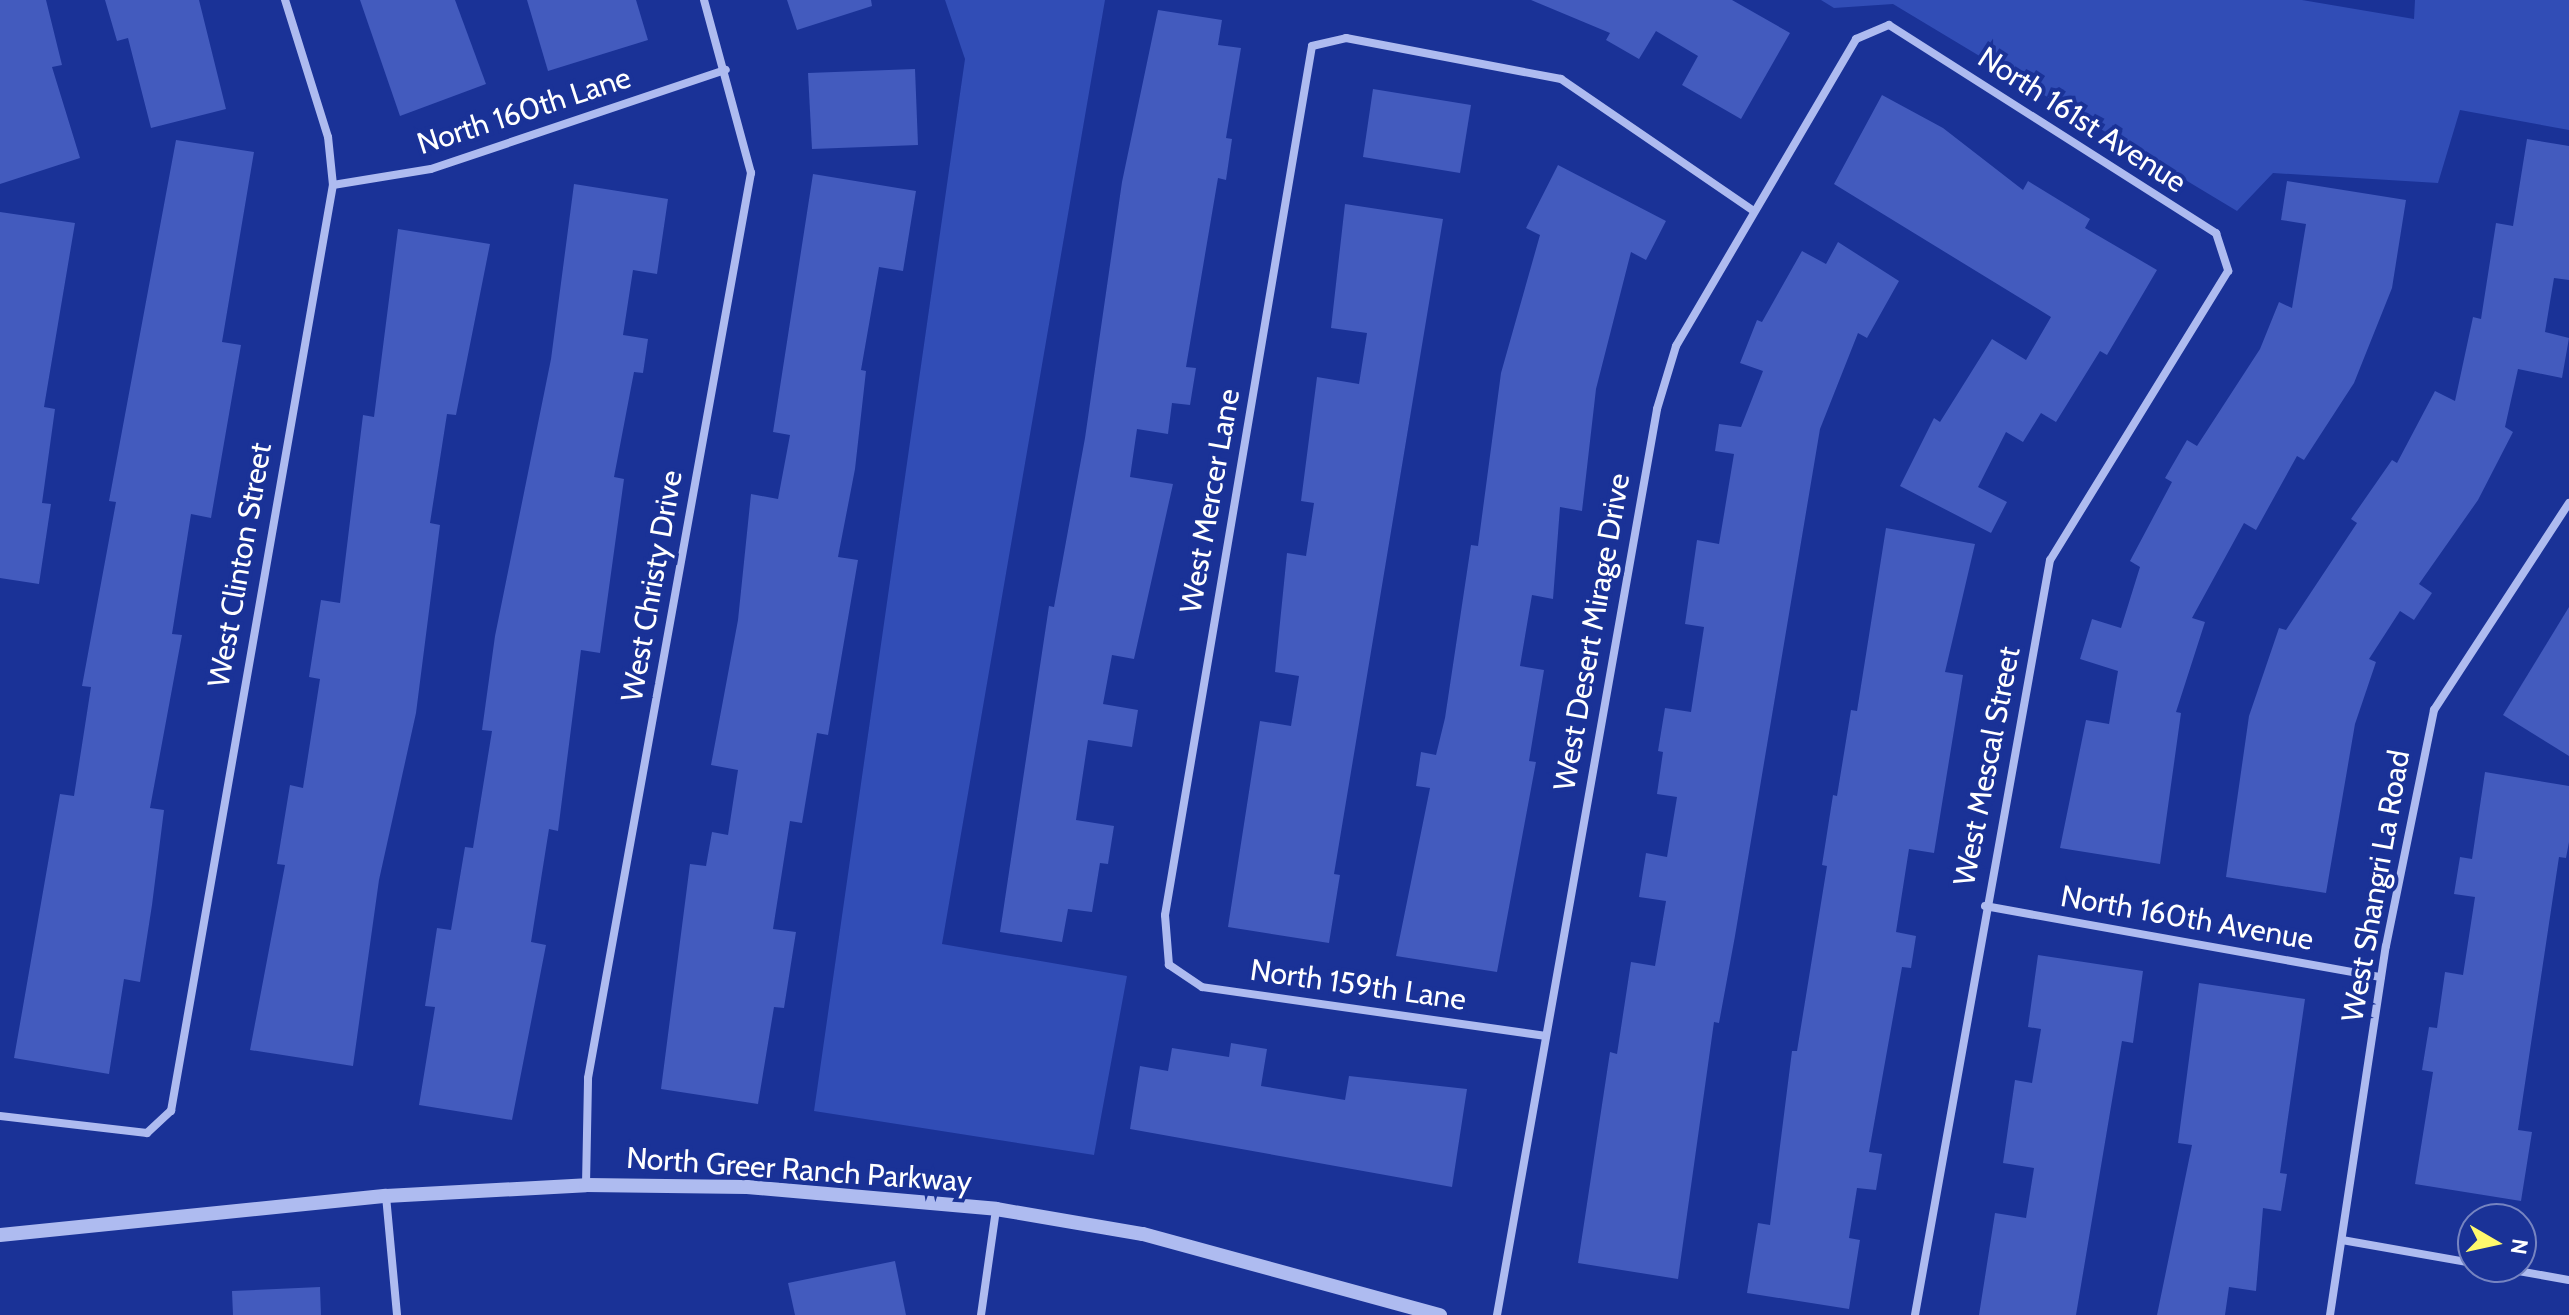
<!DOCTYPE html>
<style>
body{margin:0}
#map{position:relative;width:2569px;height:1315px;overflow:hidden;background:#1a3297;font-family:Cabin,sans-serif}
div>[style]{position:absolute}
.green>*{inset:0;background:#314db6}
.building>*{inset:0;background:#435bbe}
.minor>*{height:8px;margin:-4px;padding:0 4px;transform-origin:4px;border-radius:4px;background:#aebbf0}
.tertiary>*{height:14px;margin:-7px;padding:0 7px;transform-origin:7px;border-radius:7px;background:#aebbf0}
span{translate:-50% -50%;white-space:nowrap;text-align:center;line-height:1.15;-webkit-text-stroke:8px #1a3297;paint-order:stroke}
.street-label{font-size:30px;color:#fff}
.north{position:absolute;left:2457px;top:1203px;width:80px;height:80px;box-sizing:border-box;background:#1a3297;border:2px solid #7684c1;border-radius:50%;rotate:99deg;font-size:22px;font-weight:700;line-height:32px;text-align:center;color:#fff}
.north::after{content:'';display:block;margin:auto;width:28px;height:36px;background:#fff96d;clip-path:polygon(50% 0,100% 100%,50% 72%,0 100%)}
</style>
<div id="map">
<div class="green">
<div style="clip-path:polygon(945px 0,1105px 0,942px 944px,1127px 976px,1094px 1155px,814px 1111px,965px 59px)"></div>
<div style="clip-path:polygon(1821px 0,2302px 0,2414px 19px,2415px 0,2569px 0,2569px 130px,2460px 110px,2438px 183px,2273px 173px,2237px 211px,1893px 4px,1834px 8px)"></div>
</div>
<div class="building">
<div style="clip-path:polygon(0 0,46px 0,62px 65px,52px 67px,80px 158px,0 184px)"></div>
<div style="clip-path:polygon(105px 0,199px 0,226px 109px,151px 128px,128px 38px,117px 41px)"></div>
<div style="clip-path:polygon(360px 0,455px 0,486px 84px,400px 116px)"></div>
<div style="clip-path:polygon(527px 0,636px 0,648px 40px,548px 71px)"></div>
<div style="clip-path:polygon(787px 0,871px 0,872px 6px,797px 30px)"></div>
<div style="clip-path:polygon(1531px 0,1732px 0,1790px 33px,1741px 119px,1682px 85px,1698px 56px,1656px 31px,1639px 59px,1606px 40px,1610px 33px)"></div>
<div style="clip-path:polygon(1158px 10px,1222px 20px,1218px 45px,1241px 48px,1226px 138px,1232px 139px,1226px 180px,1218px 178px,1186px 367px,1196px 368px,1190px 405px,1172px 403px,1168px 434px,1137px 429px,1130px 477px,1173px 484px,1134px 659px,1112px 655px,1103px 704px,1138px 710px,1132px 747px,1088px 740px,1076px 820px,1114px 826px,1108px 864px,1100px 863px,1092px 912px,1068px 909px,1062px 942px,1000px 932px,1049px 606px,1054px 607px,1085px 438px,1122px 182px)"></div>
<div style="clip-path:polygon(915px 69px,918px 145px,812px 149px,808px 73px)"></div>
<div style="clip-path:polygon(1373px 89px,1471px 105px,1460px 173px,1363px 157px)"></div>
<div style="clip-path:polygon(1882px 95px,1943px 128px,2023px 190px,2028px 181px,2090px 219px,2085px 228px,2157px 270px,2107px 355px,2100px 351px,2056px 422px,2041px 413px,2023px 442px,2006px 432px,1978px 487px,2007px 502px,1991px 533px,1900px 486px,1934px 418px,1940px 422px,1992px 339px,2026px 360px,2051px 317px,1834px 184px)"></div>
<div style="clip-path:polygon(2527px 139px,2569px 146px,2569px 280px,2554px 278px,2545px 332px,2569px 338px,2562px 378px,2518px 369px,2505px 427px,2513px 432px,2478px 500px,2419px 584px,2432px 593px,2414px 620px,2400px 611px,2369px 659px,2376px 662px,2355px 724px,2326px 893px,2226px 877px,2249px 716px,2279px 628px,2286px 630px,2357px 523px,2351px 519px,2392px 460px,2397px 463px,2435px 391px,2455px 401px,2473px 317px,2481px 319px,2496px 223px,2513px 226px)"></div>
<div style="clip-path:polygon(176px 140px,254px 152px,222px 342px,241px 345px,211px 518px,191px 514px,172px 634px,182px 635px,150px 808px,164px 810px,152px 905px,140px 982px,124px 979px,109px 1074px,14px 1058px,60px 794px,74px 796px,91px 687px,82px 686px,116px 502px,109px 501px)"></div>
<div style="clip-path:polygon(1558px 165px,1666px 221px,1646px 260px,1631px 252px,1596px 389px,1582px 511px,1560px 507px,1553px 599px,1532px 595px,1520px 666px,1544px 670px,1529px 761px,1536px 762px,1497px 972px,1396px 956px,1430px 788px,1416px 786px,1421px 752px,1436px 755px,1445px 718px,1471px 545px,1478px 546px,1501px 373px,1540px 235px,1526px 228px)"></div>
<div style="clip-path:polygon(813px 174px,916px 191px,903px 271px,879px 267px,861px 370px,866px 371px,855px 469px,838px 557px,858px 560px,828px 735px,817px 733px,802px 823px,790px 821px,773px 929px,796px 932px,784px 1008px,774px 1007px,758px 1104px,661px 1089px,690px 864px,706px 866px,712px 832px,728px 835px,738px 770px,711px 765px,738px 620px,751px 494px,778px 499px,790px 435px,773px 432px)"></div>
<div style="clip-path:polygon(2287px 181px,2406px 200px,2392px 288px,2354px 383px,2304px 460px,2297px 456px,2256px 530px,2244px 523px,2192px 618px,2205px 622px,2176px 712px,2181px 713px,2160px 864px,2060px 848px,2086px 720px,2109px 724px,2118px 671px,2080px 659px,2092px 619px,2121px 628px,2140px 567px,2130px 561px,2172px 482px,2165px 478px,2187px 440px,2197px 446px,2260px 349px,2279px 302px,2292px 308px,2306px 224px,2281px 220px)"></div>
<div style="clip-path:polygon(574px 184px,668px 199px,657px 274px,633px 270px,623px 335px,648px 339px,643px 373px,634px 372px,614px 477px,624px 479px,600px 653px,581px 650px,558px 831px,549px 829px,531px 942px,546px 945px,512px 1120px,419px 1105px,435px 1007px,425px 1006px,437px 928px,451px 930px,465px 847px,473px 848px,492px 731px,482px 730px,495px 636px,551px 359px)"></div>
<div style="clip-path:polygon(1345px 204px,1443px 219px,1334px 874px,1340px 875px,1329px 943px,1228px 927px,1260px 721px,1291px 726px,1299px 676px,1275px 672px,1287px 553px,1306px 556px,1314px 503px,1301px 501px,1317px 377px,1359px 384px,1367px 333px,1331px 328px)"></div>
<div style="clip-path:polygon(0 212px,75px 223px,44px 407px,55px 409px,42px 503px,51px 504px,39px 584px,0 578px)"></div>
<div style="clip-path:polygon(398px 229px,490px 244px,456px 415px,447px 414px,430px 523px,440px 525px,416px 713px,379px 880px,353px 1066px,250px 1050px,285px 865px,277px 864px,290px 785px,303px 788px,320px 679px,309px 677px,321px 600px,340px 603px,363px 415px,374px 417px)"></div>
<div style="clip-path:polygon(1838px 242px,1899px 281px,1867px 338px,1858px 333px,1820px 429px,1735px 936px,1719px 1023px,1714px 1022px,1678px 1279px,1578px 1263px,1610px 1052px,1617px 1054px,1631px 962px,1655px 966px,1666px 901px,1639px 897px,1646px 853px,1667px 857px,1677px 797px,1657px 794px,1663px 752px,1658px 751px,1665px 708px,1691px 712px,1704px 627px,1685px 624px,1697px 540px,1719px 544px,1734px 454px,1715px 451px,1719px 424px,1741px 427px,1763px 371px,1740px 363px,1757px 320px,1762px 322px,1802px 251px,1826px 264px)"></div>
<div style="clip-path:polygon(1886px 528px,1975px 544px,1945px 672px,1963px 675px,1934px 853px,1909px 849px,1896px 932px,1916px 936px,1911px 968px,1902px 967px,1869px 1152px,1882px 1154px,1876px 1190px,1857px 1188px,1849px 1238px,1860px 1240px,1849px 1309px,1747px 1293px,1758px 1223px,1770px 1225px,1792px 1051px,1797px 1051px,1827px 866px,1822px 865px,1833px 795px,1837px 796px,1851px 710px,1857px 711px)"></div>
<div style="clip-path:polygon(2569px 607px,2569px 756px,2503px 715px)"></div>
<div style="clip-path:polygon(2485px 772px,2569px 786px,2569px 842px,2566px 858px,2559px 857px,2518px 1130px,2532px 1132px,2521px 1201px,2415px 1184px,2433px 1072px,2422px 1070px,2429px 1027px,2437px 1028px,2445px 972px,2463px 975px,2475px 897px,2454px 894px,2460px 857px,2472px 859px)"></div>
<div style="clip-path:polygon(2038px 955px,2143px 971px,2133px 1043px,2122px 1041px,2076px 1315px,1979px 1315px,1995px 1213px,2026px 1218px,2034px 1168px,2003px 1163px,2015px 1080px,2032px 1083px,2041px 1029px,2028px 1027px)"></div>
<div style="clip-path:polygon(2199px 983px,2305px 999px,2280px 1173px,2287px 1174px,2281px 1211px,2263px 1208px,2256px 1291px,2229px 1287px,2225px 1315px,2157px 1315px,2192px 1145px,2178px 1143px)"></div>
<div style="clip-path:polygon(1231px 1043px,1267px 1049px,1261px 1086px,1345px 1100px,1349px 1076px,1467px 1089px,1452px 1187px,1130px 1129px,1140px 1066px,1168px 1071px,1172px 1048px,1229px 1057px)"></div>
<div style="clip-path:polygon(895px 1261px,906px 1315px,795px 1315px,788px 1283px)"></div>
<div style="clip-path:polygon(320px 1287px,321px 1315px,233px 1315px,232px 1291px)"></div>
</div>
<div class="minor">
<div style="left:333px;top:185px;width:99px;rotate:-9.3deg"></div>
<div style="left:431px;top:169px;width:311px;rotate:-18.6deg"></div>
<div style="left:1985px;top:906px;width:402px;rotate:10.2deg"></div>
<div style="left:1546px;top:1036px;width:347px;rotate:-171.9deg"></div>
<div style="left:1202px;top:987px;width:40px;rotate:-146deg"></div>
<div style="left:1169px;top:965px;width:50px;rotate:-94.6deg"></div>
<div style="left:1165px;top:915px;width:881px;rotate:-80.4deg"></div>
<div style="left:1312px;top:46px;width:35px;rotate:-13deg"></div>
<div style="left:1346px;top:38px;width:219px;rotate:10.8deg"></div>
<div style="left:1561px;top:79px;width:234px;rotate:34.4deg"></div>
<div style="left:0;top:1116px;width:148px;rotate:6.6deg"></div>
<div style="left:147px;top:1133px;width:33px;rotate:-43deg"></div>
<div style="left:171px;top:1111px;width:940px;rotate:-80.08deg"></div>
<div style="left:333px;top:185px;width:48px;rotate:-95.9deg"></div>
<div style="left:328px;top:137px;width:144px;rotate:-107.4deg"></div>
<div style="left:586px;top:1185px;width:107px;rotate:-88.9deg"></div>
<div style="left:588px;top:1078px;width:920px;rotate:-79.79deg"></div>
<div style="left:751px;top:173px;width:179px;rotate:-105.2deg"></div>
<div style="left:386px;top:1196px;width:120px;rotate:84.7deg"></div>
<div style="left:2342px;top:1240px;width:133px;rotate:10deg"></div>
<div style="left:2496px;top:1267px;width:74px;rotate:10.1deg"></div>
<div style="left:981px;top:1315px;width:107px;rotate:-81.9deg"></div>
<div style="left:1497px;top:1315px;width:920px;rotate:-79.98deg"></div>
<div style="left:1657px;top:409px;width:66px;rotate:-73.2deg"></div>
<div style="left:1676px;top:346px;width:356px;rotate:-59.6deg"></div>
<div style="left:1856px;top:39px;width:36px;rotate:-23deg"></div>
<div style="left:1889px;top:25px;width:388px;rotate:32.5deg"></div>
<div style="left:2216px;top:233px;width:40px;rotate:72deg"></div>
<div style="left:2228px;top:271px;width:339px;rotate:121.6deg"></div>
<div style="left:2050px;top:560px;width:767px;rotate:100.14deg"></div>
<div style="left:2330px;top:1315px;width:373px;rotate:-81.4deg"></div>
<div style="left:2386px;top:946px;width:241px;rotate:-78.5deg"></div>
<div style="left:2434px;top:710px;width:247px;rotate:-56.9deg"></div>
</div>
<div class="tertiary">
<div style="left:0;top:1235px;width:388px;rotate:-5.8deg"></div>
<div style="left:386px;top:1196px;width:200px;rotate:-3.1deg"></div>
<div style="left:586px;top:1185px;width:161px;rotate:0.7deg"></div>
<div style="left:747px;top:1187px;width:250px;rotate:5deg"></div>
<div style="left:996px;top:1209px;width:149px;rotate:9.7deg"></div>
<div style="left:1143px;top:1234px;width:308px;rotate:15.3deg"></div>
</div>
<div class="street-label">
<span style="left:524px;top:111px;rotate:-18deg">North 160th Lane</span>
<span style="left:2082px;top:120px;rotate:33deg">North 161st Avenue</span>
<span style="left:1210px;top:501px;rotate:-80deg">West Mercer Lane</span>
<span style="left:240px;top:565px;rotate:-80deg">West Clinton Street</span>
<span style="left:652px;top:586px;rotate:-80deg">West Christy Drive</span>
<span style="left:1592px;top:632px;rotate:-80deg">West Desert Mirage Drive</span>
<span style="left:1987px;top:766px;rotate:-79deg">West Mescal Street</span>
<span style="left:2376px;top:886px;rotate:-80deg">West Shangri La Road</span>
<span style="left:2187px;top:918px;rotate:10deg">North 160th Avenue</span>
<span style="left:1358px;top:985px;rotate:8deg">North 159th Lane</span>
<span style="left:799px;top:1170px;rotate:4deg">North Greer Ranch Parkway</span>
</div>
<div class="north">N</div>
</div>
